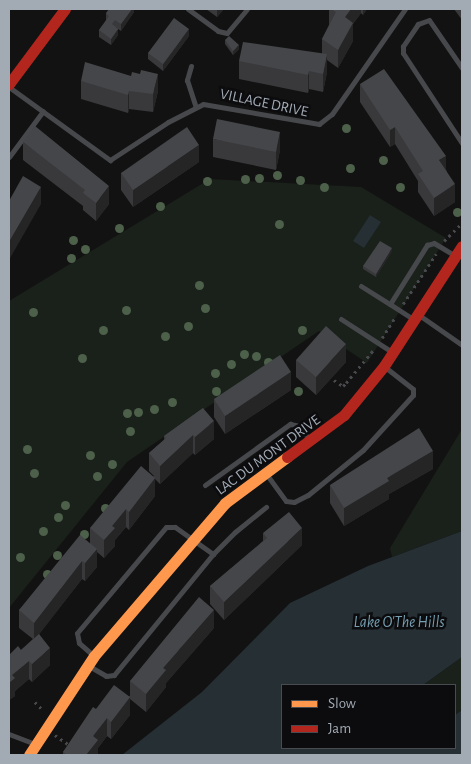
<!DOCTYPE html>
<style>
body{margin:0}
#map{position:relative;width:471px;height:764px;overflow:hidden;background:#121212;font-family:"Alegreya Sans",sans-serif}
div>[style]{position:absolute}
.green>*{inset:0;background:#1a201a}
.water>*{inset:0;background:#252f34}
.path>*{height:2.5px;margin-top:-1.25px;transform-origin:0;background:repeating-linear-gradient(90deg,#48494d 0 2.5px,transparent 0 6.5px)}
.lane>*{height:5px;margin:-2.5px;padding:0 2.5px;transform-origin:2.5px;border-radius:2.5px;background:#46484b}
.slow>*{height:11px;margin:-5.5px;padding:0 5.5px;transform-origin:5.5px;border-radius:5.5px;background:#ff974d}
.jam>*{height:11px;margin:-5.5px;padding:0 5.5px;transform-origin:5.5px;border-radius:5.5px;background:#b3261e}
.trees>*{width:9px;height:9px;margin:-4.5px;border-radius:50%;background:#4c604a}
.wall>*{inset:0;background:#39393c}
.shaded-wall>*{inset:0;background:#252526}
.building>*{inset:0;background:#444649}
span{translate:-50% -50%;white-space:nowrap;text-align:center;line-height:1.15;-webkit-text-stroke:5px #0c0c0e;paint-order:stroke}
.street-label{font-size:15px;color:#a2aab4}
.water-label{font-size:16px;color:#769fb1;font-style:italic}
.frame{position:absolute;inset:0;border:10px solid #a2aab4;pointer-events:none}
.legend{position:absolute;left:281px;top:684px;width:175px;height:65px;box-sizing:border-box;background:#0c0c0e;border:1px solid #484b50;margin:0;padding:6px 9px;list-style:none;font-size:15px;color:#a2aab4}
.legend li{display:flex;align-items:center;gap:10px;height:25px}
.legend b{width:25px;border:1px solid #484b50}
</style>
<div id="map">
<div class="green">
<div style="clip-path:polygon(210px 179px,361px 187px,446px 238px,367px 363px,319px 331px,127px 462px,9px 608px,9px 301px)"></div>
<div style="clip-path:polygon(462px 429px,462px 531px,392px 557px,390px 548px)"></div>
<div style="clip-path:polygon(462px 657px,462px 710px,455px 715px,455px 685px,423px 685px)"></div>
</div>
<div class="water">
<div style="clip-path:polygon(370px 215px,381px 222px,364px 248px,353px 241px)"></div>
<div style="clip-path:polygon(462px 531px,462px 657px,423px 685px,282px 685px,282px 748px,455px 748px,455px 715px,462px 710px,462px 755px,122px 755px,202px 692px,290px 603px,368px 566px)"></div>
</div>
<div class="path">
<div style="left:444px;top:241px;width:25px;rotate:-45deg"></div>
<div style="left:403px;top:304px;width:60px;rotate:-56.6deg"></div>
<div style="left:382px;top:338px;width:25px;rotate:-58deg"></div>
<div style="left:334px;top:380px;width:11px;rotate:34deg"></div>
<div style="left:343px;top:386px;width:4px;rotate:-45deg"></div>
<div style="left:346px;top:383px;width:45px;rotate:-50.4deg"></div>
<div style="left:35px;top:702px;width:11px;rotate:45deg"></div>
<div style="left:55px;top:735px;width:19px;rotate:35deg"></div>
</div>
<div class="lane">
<div style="left:188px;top:9px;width:37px;rotate:36deg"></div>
<div style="left:218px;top:31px;width:9px;rotate:13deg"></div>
<div style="left:227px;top:33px;width:31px;rotate:-50deg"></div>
<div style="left:191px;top:66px;width:15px;rotate:106deg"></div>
<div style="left:187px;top:80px;width:28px;rotate:72deg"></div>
<div style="left:462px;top:68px;width:58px;rotate:-124.5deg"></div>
<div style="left:429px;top:20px;width:12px;rotate:160deg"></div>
<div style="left:418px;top:24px;width:27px;rotate:124deg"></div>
<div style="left:403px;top:46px;width:7px;rotate:90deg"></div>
<div style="left:403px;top:53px;width:108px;rotate:56.8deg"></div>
<div style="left:9px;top:87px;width:125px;rotate:35.9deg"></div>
<div style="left:110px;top:160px;width:69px;rotate:-33.2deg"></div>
<div style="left:168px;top:122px;width:39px;rotate:-27deg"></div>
<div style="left:203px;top:104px;width:118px;rotate:9.8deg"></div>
<div style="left:319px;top:124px;width:16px;rotate:-38deg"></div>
<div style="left:332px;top:114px;width:128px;rotate:-55.2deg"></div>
<div style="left:9px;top:157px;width:57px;rotate:-53.5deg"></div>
<div style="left:361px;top:286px;width:34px;rotate:32deg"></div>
<div style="left:419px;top:315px;width:52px;rotate:34.9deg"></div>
<div style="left:341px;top:319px;width:61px;rotate:32.9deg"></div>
<div style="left:413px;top:319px;width:27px;rotate:-147deg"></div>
<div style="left:390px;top:304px;width:70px;rotate:-57.9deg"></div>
<div style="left:427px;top:245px;width:7px;rotate:-16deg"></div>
<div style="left:434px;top:243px;width:23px;rotate:31deg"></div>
<div style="left:267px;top:475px;width:32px;rotate:54deg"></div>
<div style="left:286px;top:501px;width:8px;rotate:7deg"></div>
<div style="left:294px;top:502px;width:16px;rotate:-27deg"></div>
<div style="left:308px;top:495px;width:71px;rotate:-39.3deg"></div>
<div style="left:363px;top:450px;width:74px;rotate:-47.7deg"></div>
<div style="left:413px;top:395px;width:6px;rotate:-90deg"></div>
<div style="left:413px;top:389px;width:36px;rotate:-142deg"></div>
<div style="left:205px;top:485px;width:105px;rotate:-35.7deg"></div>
<div style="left:290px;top:424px;width:10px;rotate:11deg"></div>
<div style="left:300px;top:426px;width:17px;rotate:57deg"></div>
<div style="left:94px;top:656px;width:20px;rotate:-139deg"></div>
<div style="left:79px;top:643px;width:10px;rotate:-101deg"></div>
<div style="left:77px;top:633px;width:138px;rotate:-50deg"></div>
<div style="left:166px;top:527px;width:9px"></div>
<div style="left:175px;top:527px;width:47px;rotate:35.4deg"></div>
<div style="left:213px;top:554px;width:31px;rotate:-45deg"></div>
<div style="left:235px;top:532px;width:40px;rotate:-39deg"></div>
<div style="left:89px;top:666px;width:20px;rotate:30deg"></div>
<div style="left:106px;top:676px;width:8px;rotate:-7deg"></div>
<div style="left:114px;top:675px;width:156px;rotate:-50.7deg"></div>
<div style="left:9px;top:734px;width:28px;rotate:21deg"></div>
</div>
<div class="slow">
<div style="left:29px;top:755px;width:118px;rotate:-56.7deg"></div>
<div style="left:94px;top:656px;width:201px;rotate:-49.4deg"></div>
<div style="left:225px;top:503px;width:77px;rotate:-36.6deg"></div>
</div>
<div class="jam">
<div style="left:9px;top:84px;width:94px;rotate:-53.3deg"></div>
<div style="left:287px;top:457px;width:71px;rotate:-36.4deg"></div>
<div style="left:344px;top:415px;width:63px;rotate:-50.8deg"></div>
<div style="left:384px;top:366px;width:143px;rotate:-57deg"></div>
</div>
<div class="trees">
<div style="left:346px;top:128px"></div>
<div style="left:383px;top:160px"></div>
<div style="left:350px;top:168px"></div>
<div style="left:277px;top:175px"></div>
<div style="left:259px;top:178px"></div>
<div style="left:245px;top:179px"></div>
<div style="left:300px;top:180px"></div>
<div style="left:207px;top:181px"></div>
<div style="left:324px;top:187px"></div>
<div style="left:400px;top:187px"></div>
<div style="left:160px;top:206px"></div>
<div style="left:457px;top:212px"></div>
<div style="left:279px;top:224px"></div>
<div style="left:119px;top:228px"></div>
<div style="left:73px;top:240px"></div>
<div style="left:85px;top:249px"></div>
<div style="left:71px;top:258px"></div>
<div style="left:199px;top:285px"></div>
<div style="left:205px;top:308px"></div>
<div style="left:126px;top:310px"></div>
<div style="left:33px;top:312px"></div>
<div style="left:188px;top:326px"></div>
<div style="left:103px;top:330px"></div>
<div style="left:302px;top:330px"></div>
<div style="left:165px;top:336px"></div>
<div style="left:244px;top:354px"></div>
<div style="left:256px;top:356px"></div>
<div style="left:82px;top:358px"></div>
<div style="left:268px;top:362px"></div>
<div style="left:231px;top:364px"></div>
<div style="left:215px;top:373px"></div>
<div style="left:216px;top:391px"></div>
<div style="left:298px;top:391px"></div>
<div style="left:172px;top:402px"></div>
<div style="left:154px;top:409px"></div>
<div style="left:138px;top:412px"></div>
<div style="left:127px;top:413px"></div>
<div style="left:130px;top:431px"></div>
<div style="left:27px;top:449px"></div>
<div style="left:90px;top:455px"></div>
<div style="left:112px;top:464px"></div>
<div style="left:34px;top:473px"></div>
<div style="left:97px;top:476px"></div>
<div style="left:65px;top:505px"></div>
<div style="left:105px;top:508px"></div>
<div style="left:58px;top:517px"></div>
<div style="left:43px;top:531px"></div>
<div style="left:84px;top:534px"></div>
<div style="left:57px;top:555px"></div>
<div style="left:20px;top:557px"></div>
<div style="left:47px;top:574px"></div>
</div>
<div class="wall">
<div style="clip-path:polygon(134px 9px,134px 12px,121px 31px,118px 29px,118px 35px,111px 45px,99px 37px,99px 30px,106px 21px,106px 13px)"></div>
<div style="clip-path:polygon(206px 9px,224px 9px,217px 17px)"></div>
<div style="clip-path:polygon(329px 9px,367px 9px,363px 15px,361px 13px,353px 24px,353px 41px,338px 68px,327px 60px,327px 72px,323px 92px,309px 89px,308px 93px,239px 79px,239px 61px,322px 54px,322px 39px,329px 25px)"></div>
<div style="clip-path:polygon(454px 9px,462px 9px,462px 20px)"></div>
<div style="clip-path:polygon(189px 36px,163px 71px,148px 59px,148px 53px)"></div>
<div style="clip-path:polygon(225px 40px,239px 49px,233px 55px,225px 44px)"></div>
<div style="clip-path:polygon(81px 81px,158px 91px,153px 112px,129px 109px,128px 113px,81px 99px)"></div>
<div style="clip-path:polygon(360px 84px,446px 169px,455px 202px,434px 216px,418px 192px,418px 181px,395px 144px,390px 147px,360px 102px)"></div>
<div style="clip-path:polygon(213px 139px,280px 150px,276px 170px,213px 157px)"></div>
<div style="clip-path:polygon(23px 142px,109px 204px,96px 221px,83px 210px,83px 206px,23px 160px)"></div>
<div style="clip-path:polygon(199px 162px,133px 207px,121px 190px,121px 173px)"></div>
<div style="clip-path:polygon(392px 251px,376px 277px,363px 269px,363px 266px)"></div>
<div style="clip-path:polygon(296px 360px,346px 362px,316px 395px,296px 377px)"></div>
<div style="clip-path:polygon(291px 390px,225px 434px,214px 417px,214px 399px)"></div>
<div style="clip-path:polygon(203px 408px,214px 439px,195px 455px,193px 453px,160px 484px,155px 479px,155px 496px,129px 530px,126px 527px,115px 540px,115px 546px,104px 558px,97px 552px,97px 567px,85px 581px,82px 579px,39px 634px,50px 665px,32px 682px,29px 679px,15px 691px,15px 696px,9px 700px,9px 655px,21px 650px,33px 639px,19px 628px,19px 610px,90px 543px,90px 528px,154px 476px,149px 471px,149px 453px,164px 440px,164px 436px)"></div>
<div style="clip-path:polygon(433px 469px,389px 494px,389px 499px,344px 526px,330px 503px,330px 485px)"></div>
<div style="clip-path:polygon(263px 533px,302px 545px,224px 620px,210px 604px,210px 586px,263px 541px)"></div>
<div style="clip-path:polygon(214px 628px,166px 683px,166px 687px,146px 712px,130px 699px,130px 715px,111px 739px,107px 736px,98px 748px,98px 755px,63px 755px,63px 752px,96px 709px,130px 696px,130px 681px)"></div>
</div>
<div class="shaded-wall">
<div style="clip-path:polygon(132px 9px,134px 9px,134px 12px,121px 31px,121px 24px)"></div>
<div style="clip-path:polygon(217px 9px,224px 9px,217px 17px)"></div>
<div style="clip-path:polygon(351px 9px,361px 9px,361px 13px,353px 24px,353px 41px,338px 68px,338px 50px,345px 17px)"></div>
<div style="clip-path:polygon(363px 9px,367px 9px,363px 15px)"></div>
<div style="clip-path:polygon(118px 29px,118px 35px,111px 45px,111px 39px)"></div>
<div style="clip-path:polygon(189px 29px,189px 36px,163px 71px,163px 64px)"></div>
<div style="clip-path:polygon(239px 45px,239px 49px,233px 55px,233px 51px)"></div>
<div style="clip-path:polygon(327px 54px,327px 72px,323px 92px,323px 74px)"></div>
<div style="clip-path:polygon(309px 71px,309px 89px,308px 93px,308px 75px)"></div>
<div style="clip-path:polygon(158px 74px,158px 91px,153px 112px,153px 94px)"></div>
<div style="clip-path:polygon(129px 91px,129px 109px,128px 113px,128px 95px)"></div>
<div style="clip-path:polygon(395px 127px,395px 144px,390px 147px,390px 130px)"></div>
<div style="clip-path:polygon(280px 132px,280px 150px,276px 170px,276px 152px)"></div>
<div style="clip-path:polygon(199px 145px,199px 162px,133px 207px,133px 190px)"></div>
<div style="clip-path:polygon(446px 156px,446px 174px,439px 160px)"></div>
<div style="clip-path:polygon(455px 184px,455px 202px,434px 216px,434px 198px)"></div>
<div style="clip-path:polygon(109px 186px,109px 204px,96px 221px,96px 203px)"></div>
<div style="clip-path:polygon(41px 187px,41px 204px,9px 260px,9px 242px)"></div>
<div style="clip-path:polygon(392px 248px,392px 251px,376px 277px,376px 274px)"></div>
<div style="clip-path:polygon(346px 344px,346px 362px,316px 395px,316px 377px)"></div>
<div style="clip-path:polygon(291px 372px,291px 390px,225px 434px,225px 416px)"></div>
<div style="clip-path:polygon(214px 421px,214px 439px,195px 455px,195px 437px)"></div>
<div style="clip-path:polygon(193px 435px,193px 453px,160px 484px,160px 466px)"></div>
<div style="clip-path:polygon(433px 451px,433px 469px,389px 494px,389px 499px,344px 526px,344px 508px,387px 478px)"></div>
<div style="clip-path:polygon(155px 478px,155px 496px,129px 530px,129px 512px)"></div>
<div style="clip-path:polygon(126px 509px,126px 527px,115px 540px,115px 546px,104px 558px,104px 540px,112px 526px)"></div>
<div style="clip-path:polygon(302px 528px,302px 545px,224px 620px,224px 602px)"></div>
<div style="clip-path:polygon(97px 549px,97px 567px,85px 581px,85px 563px)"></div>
<div style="clip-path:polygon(82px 561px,82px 579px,34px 641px,34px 623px)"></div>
<div style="clip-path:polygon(214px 610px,214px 628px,166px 683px,166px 687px,146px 712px,146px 694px,163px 668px)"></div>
<div style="clip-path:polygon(50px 648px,50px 665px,32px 682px,32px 664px)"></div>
<div style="clip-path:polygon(29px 661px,29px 679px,15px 691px,15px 696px,9px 700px,9px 683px,12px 675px)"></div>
<div style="clip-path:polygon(130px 697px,130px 715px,111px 739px,111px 722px)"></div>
<div style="clip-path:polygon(107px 718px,107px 736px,98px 748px,98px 755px,86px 755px,93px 736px)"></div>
</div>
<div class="building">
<div style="clip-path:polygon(109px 9px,132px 9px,121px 24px,115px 20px,112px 24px,118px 29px,111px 39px,99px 30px,109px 16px,106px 13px)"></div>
<div style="clip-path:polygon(331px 9px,351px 9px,345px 17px,353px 23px,338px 50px,322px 39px,336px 12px)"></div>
<div style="clip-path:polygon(174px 18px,189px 29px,163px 64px,148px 53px)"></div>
<div style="clip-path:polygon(229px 36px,239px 45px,233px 51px,225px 40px)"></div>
<div style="clip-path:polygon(243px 42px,327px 54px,323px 74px,309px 71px,308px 75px,239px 61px)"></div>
<div style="clip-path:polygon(85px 62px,131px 76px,132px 72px,140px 74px,141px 70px,158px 74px,153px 94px,129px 91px,128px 95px,81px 81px)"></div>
<div style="clip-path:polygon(384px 69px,446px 156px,439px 160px,455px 184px,434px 198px,418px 174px,423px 171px,395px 127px,390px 130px,360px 84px)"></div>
<div style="clip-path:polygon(217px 119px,280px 132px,276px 152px,213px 139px)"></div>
<div style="clip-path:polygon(35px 126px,109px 186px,96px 203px,83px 193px,85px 190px,23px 142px)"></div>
<div style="clip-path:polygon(187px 127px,199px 145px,133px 190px,121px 173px)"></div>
<div style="clip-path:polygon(23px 176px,41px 187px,9px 242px,9px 201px)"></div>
<div style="clip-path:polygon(380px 241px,392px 248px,376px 274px,363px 266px)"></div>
<div style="clip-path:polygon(326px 326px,346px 344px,316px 377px,296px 360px)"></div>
<div style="clip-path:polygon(280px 355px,291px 372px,225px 416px,214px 399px)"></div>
<div style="clip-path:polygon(203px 408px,214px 421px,195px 437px,193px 435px,160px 466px,149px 453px,166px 438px,164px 436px)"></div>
<div style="clip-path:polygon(419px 428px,433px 451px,387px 478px,389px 481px,344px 508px,330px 485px)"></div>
<div style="clip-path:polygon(141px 466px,155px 478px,129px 512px,126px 509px,112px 526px,115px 528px,104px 540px,90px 528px)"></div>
<div style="clip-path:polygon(289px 512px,302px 528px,224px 602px,210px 586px,267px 538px,263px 533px)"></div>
<div style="clip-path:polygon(80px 535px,97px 549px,85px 563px,82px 561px,34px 623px,19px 610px)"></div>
<div style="clip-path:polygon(199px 597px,214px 610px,163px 668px,166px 670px,146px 694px,130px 681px)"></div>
<div style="clip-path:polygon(39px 634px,50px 648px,32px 664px,29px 661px,12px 675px,15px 678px,9px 683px,9px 655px,18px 646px,21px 650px)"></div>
<div style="clip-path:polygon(114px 685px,130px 697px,111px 722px,107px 718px,93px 736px,98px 740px,86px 755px,67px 755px,63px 752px,93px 707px,96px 709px)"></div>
</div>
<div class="street-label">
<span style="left:264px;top:103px;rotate:12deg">VILLAGE DRIVE</span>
<span style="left:268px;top:455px;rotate:-36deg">LAC DU MONT DRIVE</span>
</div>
<div class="water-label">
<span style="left:399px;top:622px">Lake O'The Hills</span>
</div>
<div class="frame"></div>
<ul class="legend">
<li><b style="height:6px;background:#ff974d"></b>Slow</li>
<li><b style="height:6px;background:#b3261e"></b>Jam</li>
</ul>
</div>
